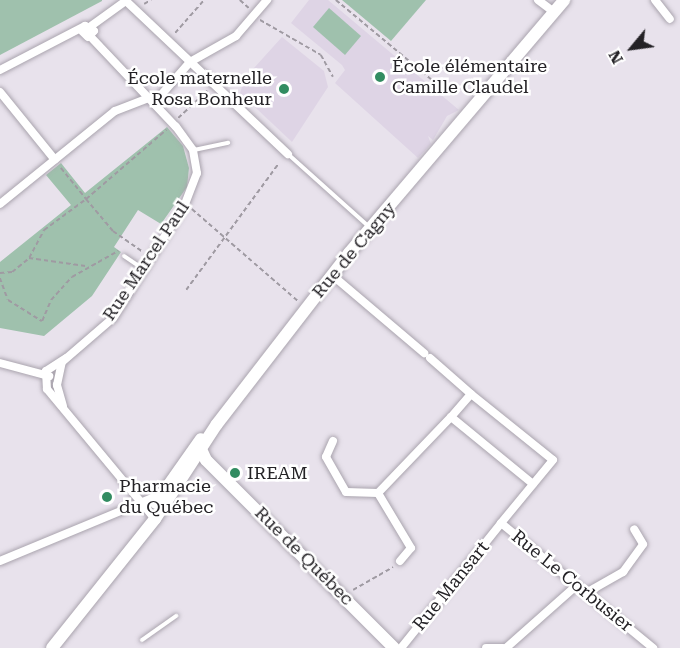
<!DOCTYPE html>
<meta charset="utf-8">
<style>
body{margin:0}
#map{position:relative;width:680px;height:648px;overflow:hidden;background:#e8e2ec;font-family:"Roboto Serif",serif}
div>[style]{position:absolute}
.built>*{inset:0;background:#ded4e5}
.green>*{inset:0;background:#9fc1ad}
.path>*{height:1.5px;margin-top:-0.75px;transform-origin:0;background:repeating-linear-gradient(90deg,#9f9aa2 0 4.5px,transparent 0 7.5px)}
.roads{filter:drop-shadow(0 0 2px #aaa4ae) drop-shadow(0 0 2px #aaa4ae)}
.lane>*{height:4px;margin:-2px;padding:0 2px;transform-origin:2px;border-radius:2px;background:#fff}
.street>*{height:8px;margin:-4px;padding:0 4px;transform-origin:4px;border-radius:4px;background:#fff}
.secondary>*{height:12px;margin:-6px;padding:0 6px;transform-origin:6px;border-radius:6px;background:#fff}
.dots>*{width:16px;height:16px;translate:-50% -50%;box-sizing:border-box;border:3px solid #fff;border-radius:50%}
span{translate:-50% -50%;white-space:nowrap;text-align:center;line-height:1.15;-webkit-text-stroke:5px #fff;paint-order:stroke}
.poi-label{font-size:18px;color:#242226}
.left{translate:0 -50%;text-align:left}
.right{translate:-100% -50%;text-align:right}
.street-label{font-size:18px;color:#242226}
.north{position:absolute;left:602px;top:18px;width:60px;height:60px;-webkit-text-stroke:4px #fff;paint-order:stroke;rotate:241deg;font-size:16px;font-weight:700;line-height:24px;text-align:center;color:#242226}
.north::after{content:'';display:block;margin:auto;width:21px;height:27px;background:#242226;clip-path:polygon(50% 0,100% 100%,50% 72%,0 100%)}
</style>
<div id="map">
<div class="built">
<div style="clip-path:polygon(309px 0,328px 0,459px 110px,447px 116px,433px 140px,428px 136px,431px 144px,418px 158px,335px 83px,345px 70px,342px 65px,291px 23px)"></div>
<div style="clip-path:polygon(282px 37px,324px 71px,328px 87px,292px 142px,240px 93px,245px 78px)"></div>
</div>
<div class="green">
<div style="clip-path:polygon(0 0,102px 0,102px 1px,0 55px)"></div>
<div style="clip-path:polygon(342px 0,426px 0,391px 41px)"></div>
<div style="clip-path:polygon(329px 8px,361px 36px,345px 55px,313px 27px)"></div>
<div style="clip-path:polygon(167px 127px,183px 146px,189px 168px,187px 187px,161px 224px,138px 210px,114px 247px,121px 252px,92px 296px,44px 336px,0 328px,0 262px,71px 205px,46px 175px,61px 163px,85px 193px)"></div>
</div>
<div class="path">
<div style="left:240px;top:0;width:12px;rotate:42deg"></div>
<div style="left:336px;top:0;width:147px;rotate:39.8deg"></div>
<div style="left:144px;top:4px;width:8px;rotate:-30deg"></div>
<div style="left:260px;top:20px;width:70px;rotate:29.8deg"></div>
<div style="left:321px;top:55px;width:25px;rotate:61deg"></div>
<div style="left:175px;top:33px;width:44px;rotate:-48.7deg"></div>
<div style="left:178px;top:118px;width:40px;rotate:-43deg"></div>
<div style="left:61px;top:168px;width:40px;rotate:51deg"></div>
<div style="left:86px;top:199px;width:106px;rotate:-40.8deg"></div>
<div style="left:192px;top:209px;width:142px;rotate:41deg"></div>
<div style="left:29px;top:258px;width:57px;rotate:8.1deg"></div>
<div style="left:0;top:273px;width:12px;rotate:-5deg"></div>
<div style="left:12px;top:272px;width:22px;rotate:-39deg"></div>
<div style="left:29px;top:258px;width:32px;rotate:-62deg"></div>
<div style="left:44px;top:230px;width:52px;rotate:-36.4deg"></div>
<div style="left:86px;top:199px;width:42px;rotate:49.8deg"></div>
<div style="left:113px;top:231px;width:37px;rotate:35deg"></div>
<div style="left:0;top:278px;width:23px;rotate:70deg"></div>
<div style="left:8px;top:300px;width:40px;rotate:32deg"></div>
<div style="left:42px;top:321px;width:23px;rotate:-67deg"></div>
<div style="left:51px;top:300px;width:31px;rotate:-48deg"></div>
<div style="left:72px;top:277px;width:53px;rotate:-29.5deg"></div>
<div style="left:186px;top:290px;width:157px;rotate:-53.8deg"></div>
<div style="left:353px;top:590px;width:46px;rotate:-29.9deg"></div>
</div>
<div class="roads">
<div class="lane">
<div style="left:194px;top:150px;width:35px;rotate:-12deg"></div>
<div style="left:289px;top:155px;width:106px;rotate:41.9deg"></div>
<div style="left:124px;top:256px;width:23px;rotate:34deg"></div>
<div style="left:142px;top:640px;width:42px;rotate:-35.2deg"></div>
</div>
<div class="street">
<div style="left:538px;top:0;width:20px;rotate:37deg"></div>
<div style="left:655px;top:0;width:24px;rotate:52deg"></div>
<div style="left:126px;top:1px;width:223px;rotate:43.4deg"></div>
<div style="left:91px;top:26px;width:44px;rotate:-35.8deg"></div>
<div style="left:0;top:70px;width:96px;rotate:-27.4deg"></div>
<div style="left:85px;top:26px;width:10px;rotate:29deg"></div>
<div style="left:94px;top:31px;width:8px;rotate:135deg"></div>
<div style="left:88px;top:37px;width:8px;rotate:-135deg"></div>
<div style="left:0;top:92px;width:87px;rotate:51deg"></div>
<div style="left:154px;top:103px;width:55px;rotate:-48.7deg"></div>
<div style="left:190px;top:62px;width:53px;rotate:-29.5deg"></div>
<div style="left:236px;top:36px;width:48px;rotate:-49.3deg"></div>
<div style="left:0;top:204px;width:148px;rotate:-39deg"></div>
<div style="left:115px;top:111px;width:36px;rotate:-21deg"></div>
<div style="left:332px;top:275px;width:121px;rotate:40.3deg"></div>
<div style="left:66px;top:358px;width:24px;rotate:147deg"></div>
<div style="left:46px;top:371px;width:18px;rotate:87deg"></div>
<div style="left:47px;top:389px;width:169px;rotate:50.3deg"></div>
<div style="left:430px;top:358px;width:55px;rotate:41.3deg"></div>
<div style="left:0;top:363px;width:51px;rotate:14.9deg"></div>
<div style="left:63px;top:406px;width:22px;rotate:-106deg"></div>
<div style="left:57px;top:385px;width:24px;rotate:-78deg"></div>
<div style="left:62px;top:362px;width:67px;rotate:-40.8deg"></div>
<div style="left:113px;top:318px;width:135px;rotate:-57.7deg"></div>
<div style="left:185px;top:204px;width:33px;rotate:-69deg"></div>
<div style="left:197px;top:173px;width:23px;rotate:-100deg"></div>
<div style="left:193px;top:150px;width:29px;rotate:-126deg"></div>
<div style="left:176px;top:127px;width:125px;rotate:-133.4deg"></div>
<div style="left:333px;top:441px;width:17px;rotate:114deg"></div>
<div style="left:326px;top:457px;width:40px;rotate:60.3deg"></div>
<div style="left:346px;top:492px;width:32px;rotate:2deg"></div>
<div style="left:533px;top:484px;width:106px;rotate:-140.7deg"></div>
<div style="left:451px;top:417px;width:30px;rotate:-49deg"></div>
<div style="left:471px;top:394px;width:105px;rotate:38.8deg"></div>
<div style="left:553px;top:460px;width:82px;rotate:129.5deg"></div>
<div style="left:501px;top:523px;width:197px;rotate:39.4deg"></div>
<div style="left:0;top:561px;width:172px;rotate:-22.5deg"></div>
<div style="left:400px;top:561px;width:17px;rotate:-50deg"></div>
<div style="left:411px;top:548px;width:64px;rotate:-121deg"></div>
<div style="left:378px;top:493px;width:105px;rotate:-46.2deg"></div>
<div style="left:586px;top:593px;width:43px;rotate:-29.6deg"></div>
<div style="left:623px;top:572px;width:34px;rotate:-54deg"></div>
<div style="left:643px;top:544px;width:17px;rotate:-121deg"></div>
<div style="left:401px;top:648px;width:160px;rotate:-51.3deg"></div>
<div style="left:486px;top:648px;width:17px"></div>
<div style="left:506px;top:648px;width:95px;rotate:-41.6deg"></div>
</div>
<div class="secondary">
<div style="left:200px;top:447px;width:14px;rotate:65deg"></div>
<div style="left:206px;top:460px;width:266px;rotate:45deg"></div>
<div style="left:156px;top:503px;width:78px;rotate:-54.9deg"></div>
<div style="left:52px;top:648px;width:165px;rotate:-51.4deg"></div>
<div style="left:155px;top:519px;width:113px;rotate:-56.9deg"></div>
<div style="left:217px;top:424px;width:216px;rotate:-52.3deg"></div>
<div style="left:349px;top:253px;width:332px;rotate:-49.6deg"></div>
</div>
</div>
<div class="dots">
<div style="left:380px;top:77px;background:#328c61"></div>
<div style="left:284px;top:89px;background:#328c61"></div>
<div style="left:235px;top:473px;background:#328c61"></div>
<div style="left:107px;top:497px;background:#328c61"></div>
</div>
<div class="poi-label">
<span class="left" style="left:392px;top:77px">École élémentaire<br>Camille Claudel</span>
<span class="right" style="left:272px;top:89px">École maternelle<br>Rosa Bonheur</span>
<span class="left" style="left:247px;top:473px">IREAM</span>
<span class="left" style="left:119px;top:497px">Pharmacie<br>du Québec</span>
</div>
<div class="street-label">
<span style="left:354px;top:250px;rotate:-50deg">Rue de Cagny</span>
<span style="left:146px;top:261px;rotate:-56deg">Rue Marcel Paul</span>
<span style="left:304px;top:556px;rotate:45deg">Rue de Québec</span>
<span style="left:572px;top:581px;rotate:39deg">Rue Le Corbusier</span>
<span style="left:451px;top:586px;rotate:-51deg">Rue Mansart</span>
</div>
<div class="north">N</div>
</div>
